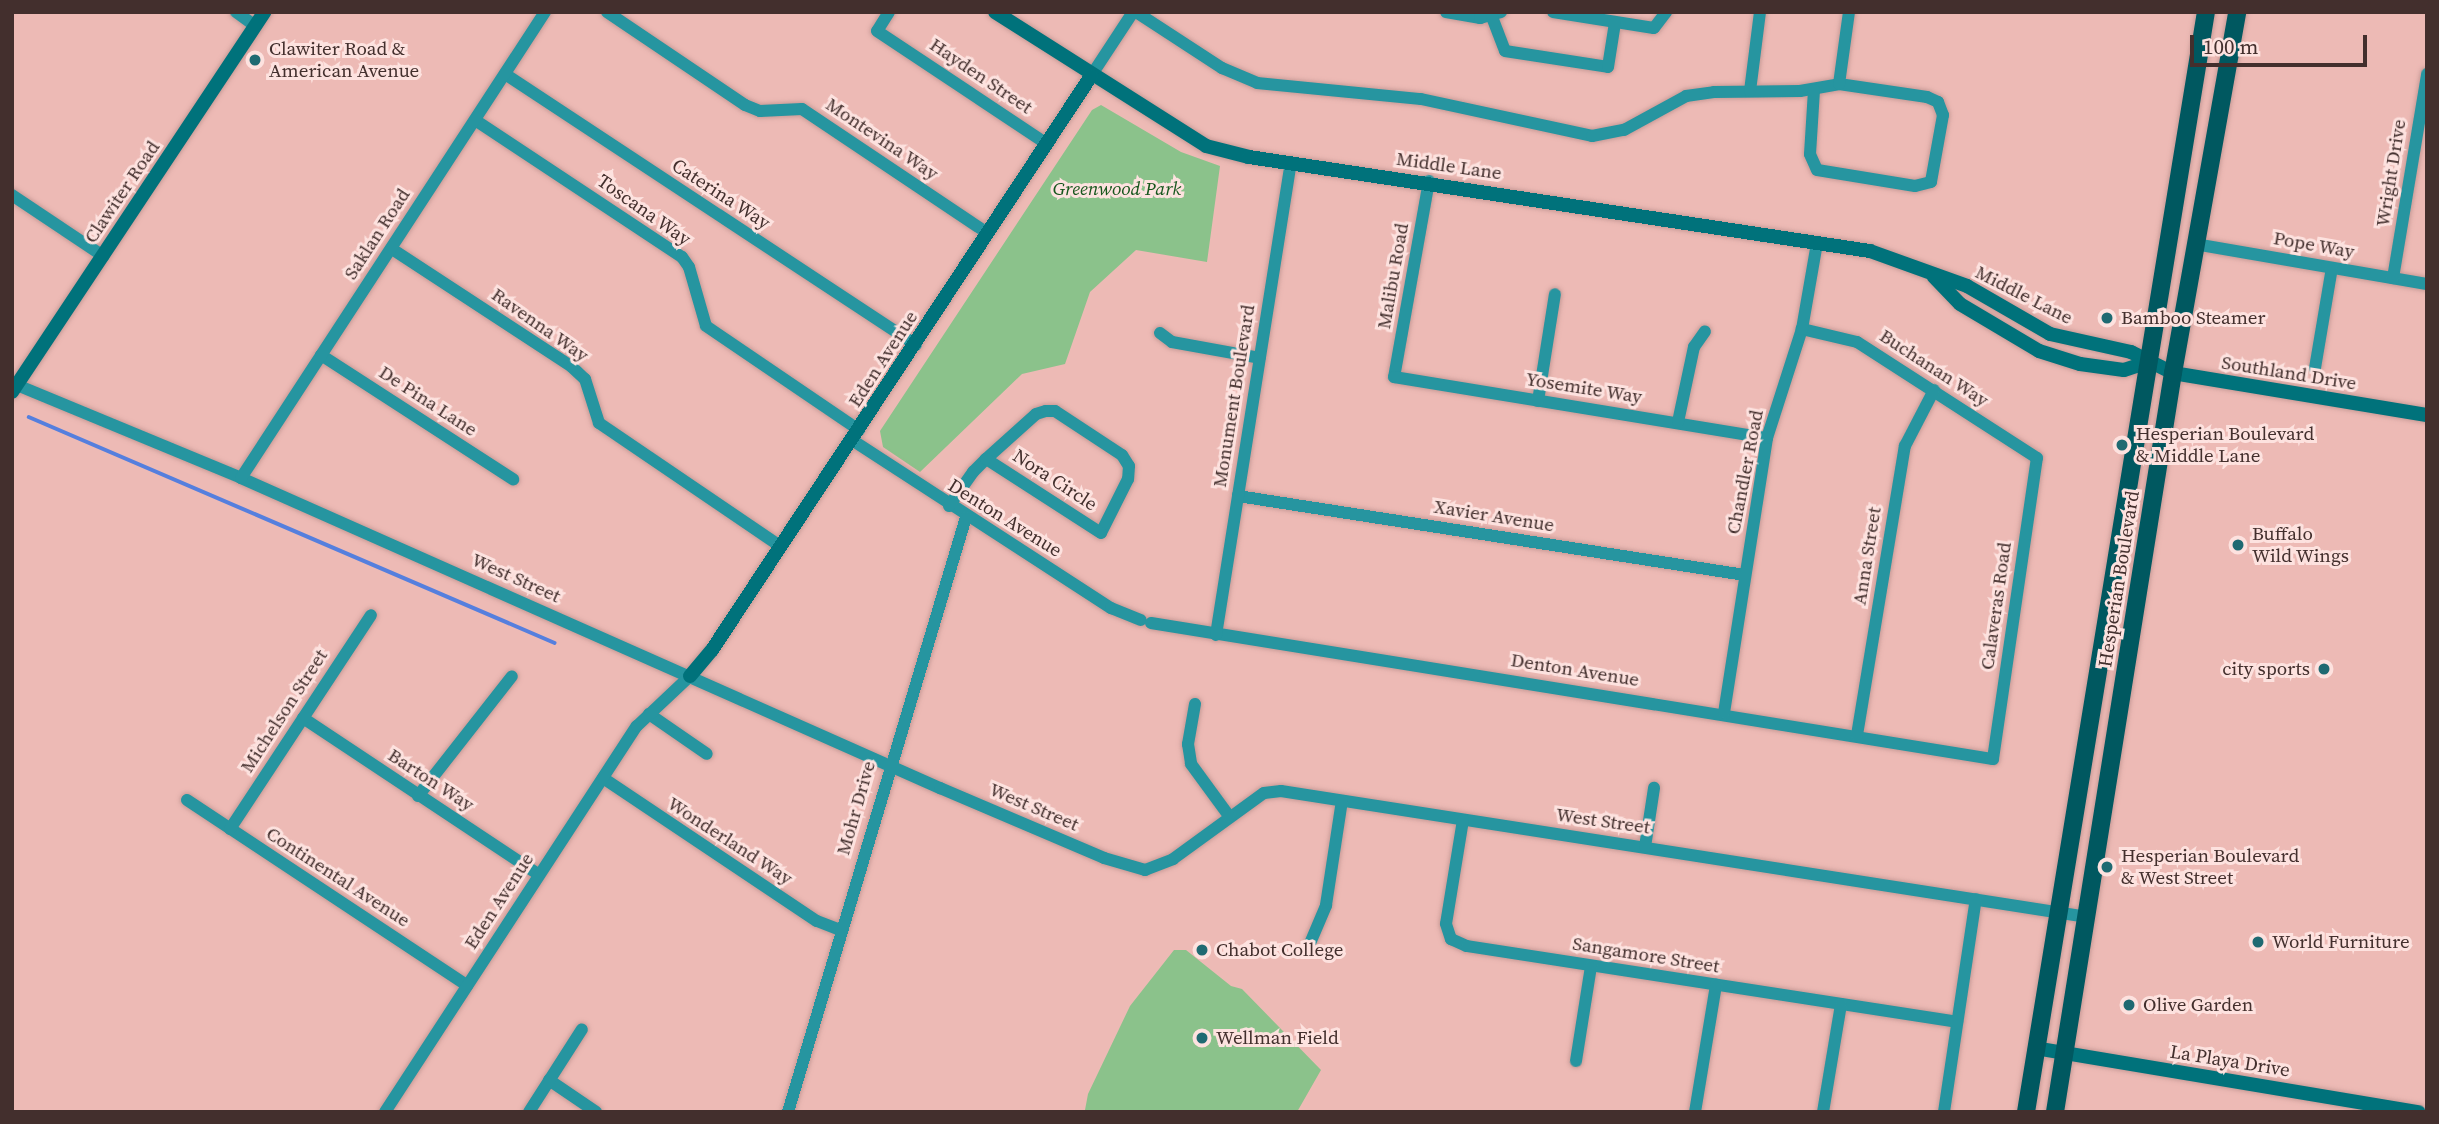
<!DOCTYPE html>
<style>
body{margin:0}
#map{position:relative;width:2439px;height:1124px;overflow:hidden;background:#edbab5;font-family:"Source Serif 4",serif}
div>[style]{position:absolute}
.green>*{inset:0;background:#8bc28b}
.stream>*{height:3.5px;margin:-1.75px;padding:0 1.75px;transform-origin:1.75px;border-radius:1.75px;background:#557fde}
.roads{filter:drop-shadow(0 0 2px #c89b97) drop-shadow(0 0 2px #c89b97)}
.street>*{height:12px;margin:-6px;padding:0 6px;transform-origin:6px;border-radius:6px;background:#2695a0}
.secondary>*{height:14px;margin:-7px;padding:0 7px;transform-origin:7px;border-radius:7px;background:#00727b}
.primary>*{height:18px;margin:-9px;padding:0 9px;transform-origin:9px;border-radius:9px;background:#005860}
.dots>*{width:19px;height:19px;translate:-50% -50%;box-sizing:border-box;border:4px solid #fde2df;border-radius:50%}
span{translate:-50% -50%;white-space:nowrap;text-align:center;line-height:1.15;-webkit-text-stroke:6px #fde2df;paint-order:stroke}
.poi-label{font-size:19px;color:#432f2d}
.left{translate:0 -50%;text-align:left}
.right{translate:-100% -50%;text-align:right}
.street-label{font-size:19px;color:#432f2d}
.park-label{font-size:19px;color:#16561c;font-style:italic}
.frame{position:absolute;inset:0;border:14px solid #432f2d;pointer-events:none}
.scale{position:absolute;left:2190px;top:35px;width:177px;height:32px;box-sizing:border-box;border:4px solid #432f2d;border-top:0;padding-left:9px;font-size:21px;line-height:24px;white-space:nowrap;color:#432f2d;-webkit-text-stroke:5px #fde2df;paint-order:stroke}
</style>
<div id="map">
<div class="green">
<div style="clip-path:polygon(1101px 105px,1181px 152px,1220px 166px,1207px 262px,1136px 250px,1090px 292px,1065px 364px,1022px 374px,920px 472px,883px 447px,880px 431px,1092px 110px)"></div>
<div style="clip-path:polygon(1174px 950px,1186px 950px,1231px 986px,1242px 989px,1321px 1070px,1297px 1112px,1085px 1110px,1088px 1094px,1130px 1006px)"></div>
</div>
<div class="stream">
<div style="left:29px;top:417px;width:572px;rotate:23.25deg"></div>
</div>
<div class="roads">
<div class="street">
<div style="left:236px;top:12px;width:24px;rotate:36deg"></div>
<div style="left:607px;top:12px;width:166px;rotate:34deg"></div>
<div style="left:745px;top:105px;width:16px;rotate:22deg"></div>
<div style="left:760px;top:111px;width:42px;rotate:-2.7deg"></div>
<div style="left:802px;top:109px;width:223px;rotate:33.8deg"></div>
<div style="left:889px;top:12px;width:22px;rotate:122deg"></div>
<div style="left:877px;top:31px;width:204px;rotate:33.6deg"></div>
<div style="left:1136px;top:12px;width:103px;rotate:33.1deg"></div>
<div style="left:1222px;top:68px;width:38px;rotate:23deg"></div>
<div style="left:1257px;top:83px;width:165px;rotate:5.6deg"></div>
<div style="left:1421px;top:99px;width:175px;rotate:12.2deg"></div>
<div style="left:1592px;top:136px;width:33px;rotate:-11deg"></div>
<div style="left:1624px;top:130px;width:71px;rotate:-28.7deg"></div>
<div style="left:1686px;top:96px;width:28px;rotate:-8deg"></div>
<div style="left:1714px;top:92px;width:86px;rotate:-0.7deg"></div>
<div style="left:1800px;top:91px;width:40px;rotate:-10deg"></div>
<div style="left:1839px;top:84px;width:89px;rotate:8.4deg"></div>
<div style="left:1927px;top:97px;width:12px;rotate:24deg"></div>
<div style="left:1938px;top:102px;width:14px;rotate:69deg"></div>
<div style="left:1943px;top:115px;width:68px;rotate:100.2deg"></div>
<div style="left:1931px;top:182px;width:16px;rotate:166deg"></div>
<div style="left:1915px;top:186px;width:99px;rotate:-170.7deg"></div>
<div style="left:1817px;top:170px;width:17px;rotate:-114deg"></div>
<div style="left:1810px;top:154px;width:64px;rotate:-86.4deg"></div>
<div style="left:1446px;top:12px;width:35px;rotate:10deg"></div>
<div style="left:1480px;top:18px;width:22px;rotate:-16deg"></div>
<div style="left:1553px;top:12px;width:102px;rotate:9deg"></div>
<div style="left:1654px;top:28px;width:20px;rotate:-53deg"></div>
<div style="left:1492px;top:17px;width:36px;rotate:69deg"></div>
<div style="left:1505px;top:51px;width:104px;rotate:8.8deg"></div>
<div style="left:1608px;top:67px;width:45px;rotate:-81deg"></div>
<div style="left:505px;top:74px;width:492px;rotate:33.4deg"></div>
<div style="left:1091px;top:76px;width:77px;rotate:-56.7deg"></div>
<div style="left:1839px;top:84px;width:73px;rotate:-82.1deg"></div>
<div style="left:1750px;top:91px;width:80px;rotate:-82.8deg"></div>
<div style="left:475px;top:120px;width:248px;rotate:33.5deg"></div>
<div style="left:682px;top:257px;width:12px;rotate:55deg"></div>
<div style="left:689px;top:267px;width:61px;rotate:73.9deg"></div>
<div style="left:706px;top:326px;width:185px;rotate:34.2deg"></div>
<div style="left:1429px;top:181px;width:199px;rotate:100.1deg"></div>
<div style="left:1394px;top:377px;width:378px;rotate:9.3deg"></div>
<div style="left:12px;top:195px;width:110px;rotate:33.8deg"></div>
<div style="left:2195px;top:244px;width:235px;rotate:9.8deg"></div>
<div style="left:392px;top:249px;width:215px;rotate:33.2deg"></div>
<div style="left:572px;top:367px;width:18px;rotate:43deg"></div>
<div style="left:585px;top:379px;width:46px;rotate:72.3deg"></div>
<div style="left:599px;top:423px;width:219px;rotate:34.2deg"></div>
<div style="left:2393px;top:278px;width:207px;rotate:-80.5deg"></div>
<div style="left:1160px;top:333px;width:15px;rotate:37deg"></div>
<div style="left:1172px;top:342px;width:89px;rotate:10.3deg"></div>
<div style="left:321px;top:355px;width:229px;rotate:32.9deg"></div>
<div style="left:2315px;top:368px;width:101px;rotate:-80.4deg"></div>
<div style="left:17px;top:385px;width:243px;rotate:22.5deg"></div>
<div style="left:241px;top:478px;width:765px;rotate:23.92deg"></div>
<div style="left:940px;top:788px;width:178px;rotate:23.1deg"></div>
<div style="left:1104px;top:858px;width:43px;rotate:16.3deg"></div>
<div style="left:1145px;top:870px;width:30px;rotate:-21deg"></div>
<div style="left:1173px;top:859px;width:112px;rotate:-36deg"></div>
<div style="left:1264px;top:793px;width:17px;rotate:-7deg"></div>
<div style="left:1281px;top:791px;width:816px;rotate:8.88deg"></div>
<div style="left:1538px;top:401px;width:108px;rotate:-81deg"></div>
<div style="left:1678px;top:422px;width:77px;rotate:-78deg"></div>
<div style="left:1694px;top:347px;width:19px;rotate:-55deg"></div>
<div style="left:852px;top:440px;width:309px;rotate:33deg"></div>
<div style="left:1111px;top:608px;width:32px;rotate:22deg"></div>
<div style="left:241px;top:478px;width:556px;rotate:-56.88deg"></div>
<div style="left:1238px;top:496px;width:513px;rotate:8.86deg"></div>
<div style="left:949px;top:506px;width:42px;rotate:-54.8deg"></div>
<div style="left:973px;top:472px;width:18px;rotate:-45deg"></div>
<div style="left:986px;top:459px;width:67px;rotate:-42deg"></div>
<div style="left:1036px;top:414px;width:10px;rotate:-17deg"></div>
<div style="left:1046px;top:411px;width:9px"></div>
<div style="left:1055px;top:411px;width:80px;rotate:33.3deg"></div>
<div style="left:1122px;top:455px;width:13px;rotate:58deg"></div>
<div style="left:1129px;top:466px;width:13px;rotate:94deg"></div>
<div style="left:1128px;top:479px;width:60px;rotate:116.6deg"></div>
<div style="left:1101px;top:533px;width:137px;rotate:-147.2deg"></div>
<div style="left:1151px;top:623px;width:853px;rotate:9.18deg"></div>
<div style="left:1993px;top:759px;width:304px;rotate:-81.7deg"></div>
<div style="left:2037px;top:458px;width:214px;rotate:-147.2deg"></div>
<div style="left:1857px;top:342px;width:57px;rotate:-166.7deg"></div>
<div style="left:1216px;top:635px;width:478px;rotate:-81deg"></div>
<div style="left:1195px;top:704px;width:41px;rotate:99.9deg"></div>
<div style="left:1188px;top:744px;width:20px;rotate:81deg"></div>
<div style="left:1191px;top:764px;width:64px;rotate:53.8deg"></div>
<div style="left:1724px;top:713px;width:278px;rotate:-81.1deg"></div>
<div style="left:1767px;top:438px;width:114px;rotate:-72.2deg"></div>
<div style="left:1802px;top:329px;width:87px;rotate:-80.1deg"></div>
<div style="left:649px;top:714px;width:70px;rotate:34.6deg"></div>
<div style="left:303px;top:718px;width:282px;rotate:33.6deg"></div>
<div style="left:1857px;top:735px;width:293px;rotate:-80.6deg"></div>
<div style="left:1905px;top:446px;width:63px;rotate:-62.6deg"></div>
<div style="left:603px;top:778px;width:257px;rotate:33.8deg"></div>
<div style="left:817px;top:921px;width:26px;rotate:21deg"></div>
<div style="left:418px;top:796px;width:152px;rotate:-51.9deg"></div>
<div style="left:187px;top:800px;width:336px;rotate:33.5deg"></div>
<div style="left:1463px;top:820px;width:105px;rotate:99.3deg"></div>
<div style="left:1446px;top:924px;width:16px;rotate:72deg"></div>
<div style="left:1451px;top:939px;width:17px;rotate:24deg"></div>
<div style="left:1467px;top:946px;width:496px;rotate:8.8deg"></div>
<div style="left:230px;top:829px;width:256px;rotate:-56.6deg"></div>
<div style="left:1645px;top:847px;width:60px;rotate:-81.3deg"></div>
<div style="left:1311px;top:941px;width:39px;rotate:-67deg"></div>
<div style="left:1326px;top:905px;width:105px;rotate:-81.3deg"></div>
<div style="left:1576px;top:1061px;width:96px;rotate:-81deg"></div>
<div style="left:549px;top:1080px;width:57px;rotate:34.2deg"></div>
<div style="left:385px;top:1112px;width:461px;rotate:-56.9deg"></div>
<div style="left:637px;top:726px;width:73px;rotate:-43.3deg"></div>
<div style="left:529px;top:1112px;width:98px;rotate:-57.4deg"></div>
<div style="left:788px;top:1112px;width:621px;rotate:-73.34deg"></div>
<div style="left:1695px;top:1112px;width:129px;rotate:-80.6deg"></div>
<div style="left:1823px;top:1112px;width:109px;rotate:-80.5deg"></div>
<div style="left:1944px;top:1112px;width:215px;rotate:-81.5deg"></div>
</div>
<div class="secondary">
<div style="left:995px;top:12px;width:250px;rotate:32.4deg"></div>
<div style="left:1206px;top:146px;width:44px;rotate:14.3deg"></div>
<div style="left:1249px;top:157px;width:628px;rotate:8.61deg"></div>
<div style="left:1870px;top:251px;width:103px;rotate:19.8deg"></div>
<div style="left:1967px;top:286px;width:96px;rotate:30deg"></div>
<div style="left:2050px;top:334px;width:83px;rotate:12.5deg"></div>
<div style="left:2131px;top:352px;width:47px;rotate:26.6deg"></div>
<div style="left:2173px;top:373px;width:257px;rotate:9.4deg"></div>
<div style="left:1934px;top:277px;width:37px;rotate:46deg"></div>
<div style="left:1960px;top:304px;width:92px;rotate:30.7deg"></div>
<div style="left:2039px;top:351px;width:43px;rotate:17.6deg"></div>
<div style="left:2080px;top:364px;width:44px;rotate:7.8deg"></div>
<div style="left:2124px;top:370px;width:23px;rotate:-18deg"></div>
<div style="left:12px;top:392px;width:456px;rotate:-56.4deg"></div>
<div style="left:690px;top:676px;width:34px;rotate:-50deg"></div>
<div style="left:712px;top:650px;width:688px;rotate:-56.56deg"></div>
<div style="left:2035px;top:1048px;width:389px;rotate:9.5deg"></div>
</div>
<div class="primary">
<div style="left:2026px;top:1112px;width:1115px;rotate:-80.71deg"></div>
<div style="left:2055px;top:1112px;width:748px;rotate:-80.93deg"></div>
<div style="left:2173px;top:373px;width:367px;rotate:-79.9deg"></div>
</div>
</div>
<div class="dots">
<div style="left:255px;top:60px;background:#1f6a72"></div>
<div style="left:2107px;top:318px;background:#1f6a72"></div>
<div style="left:2122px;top:445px;background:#1f6a72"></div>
<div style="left:2238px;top:545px;background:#1f6a72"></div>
<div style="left:2324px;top:669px;background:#1f6a72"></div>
<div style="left:2107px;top:867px;background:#1f6a72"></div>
<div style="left:2258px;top:942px;background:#1f6a72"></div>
<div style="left:1202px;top:950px;background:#1f6a72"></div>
<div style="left:2129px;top:1005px;background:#1f6a72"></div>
<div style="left:1202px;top:1038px;background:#1f6a72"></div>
</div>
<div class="poi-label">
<span class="left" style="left:269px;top:60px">Clawiter Road &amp;<br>American Avenue</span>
<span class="left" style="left:2121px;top:318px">Bamboo Steamer</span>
<span class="left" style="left:2136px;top:445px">Hesperian Boulevard<br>&amp; Middle Lane</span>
<span class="left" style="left:2252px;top:545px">Buffalo<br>Wild Wings</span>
<span class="right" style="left:2310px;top:669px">city sports</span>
<span class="left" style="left:2121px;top:867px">Hesperian Boulevard<br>&amp; West Street</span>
<span class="left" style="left:2272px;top:942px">World Furniture</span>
<span class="left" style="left:1216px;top:950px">Chabot College</span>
<span class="left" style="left:2143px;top:1005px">Olive Garden</span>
<span class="left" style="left:1216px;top:1038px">Wellman Field</span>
</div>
<div class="street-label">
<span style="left:981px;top:76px;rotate:34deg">Hayden Street</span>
<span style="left:882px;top:139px;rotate:34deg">Montevina Way</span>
<span style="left:1449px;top:166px;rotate:8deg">Middle Lane</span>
<span style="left:2391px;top:173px;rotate:-81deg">Wright Drive</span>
<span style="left:122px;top:192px;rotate:-56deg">Clawiter Road</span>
<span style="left:721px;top:194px;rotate:33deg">Caterina Way</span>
<span style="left:644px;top:210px;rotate:35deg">Toscana Way</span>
<span style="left:377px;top:234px;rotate:-57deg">Saklan Road</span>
<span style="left:2314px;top:245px;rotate:10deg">Pope Way</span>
<span style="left:1393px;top:276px;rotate:-80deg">Malibu Road</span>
<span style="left:2024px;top:295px;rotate:27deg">Middle Lane</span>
<span style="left:540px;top:325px;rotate:35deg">Ravenna Way</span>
<span style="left:883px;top:359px;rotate:-57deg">Eden Avenue</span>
<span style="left:1934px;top:368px;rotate:33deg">Buchanan Way</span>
<span style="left:2289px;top:373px;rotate:9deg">Southland Drive</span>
<span style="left:1584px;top:388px;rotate:9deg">Yosemite Way</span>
<span style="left:1234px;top:396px;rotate:-81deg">Monument Boulevard</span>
<span style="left:428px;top:401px;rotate:33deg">De Pina Lane</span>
<span style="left:1745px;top:472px;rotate:-79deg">Chandler Road</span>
<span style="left:1055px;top:480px;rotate:33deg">Nora Circle</span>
<span style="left:1494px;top:516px;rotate:9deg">Xavier Avenue</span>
<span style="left:1005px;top:518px;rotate:32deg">Denton Avenue</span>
<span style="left:1867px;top:556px;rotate:-81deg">Anna Street</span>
<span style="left:516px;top:578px;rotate:24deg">West Street</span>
<span style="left:2119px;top:579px;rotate:-81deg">Hesperian Boulevard</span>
<span style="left:1996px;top:606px;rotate:-82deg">Calaveras Road</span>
<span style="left:1575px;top:670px;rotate:9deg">Denton Avenue</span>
<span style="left:284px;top:711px;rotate:-57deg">Michelson Street</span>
<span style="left:431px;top:780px;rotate:33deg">Barton Way</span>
<span style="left:1034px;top:807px;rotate:23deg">West Street</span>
<span style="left:856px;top:808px;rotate:-74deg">Mohr Drive</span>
<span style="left:1603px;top:821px;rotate:8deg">West Street</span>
<span style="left:730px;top:841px;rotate:33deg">Wonderland Way</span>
<span style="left:338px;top:877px;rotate:33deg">Continental Avenue</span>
<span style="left:499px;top:901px;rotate:-57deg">Eden Avenue</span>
<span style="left:1646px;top:955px;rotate:9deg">Sangamore Street</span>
<span style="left:2230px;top:1061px;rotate:9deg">La Playa Drive</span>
</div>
<div class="park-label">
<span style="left:1117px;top:189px">Greenwood Park</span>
</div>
<div class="frame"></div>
<div class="scale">100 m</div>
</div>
